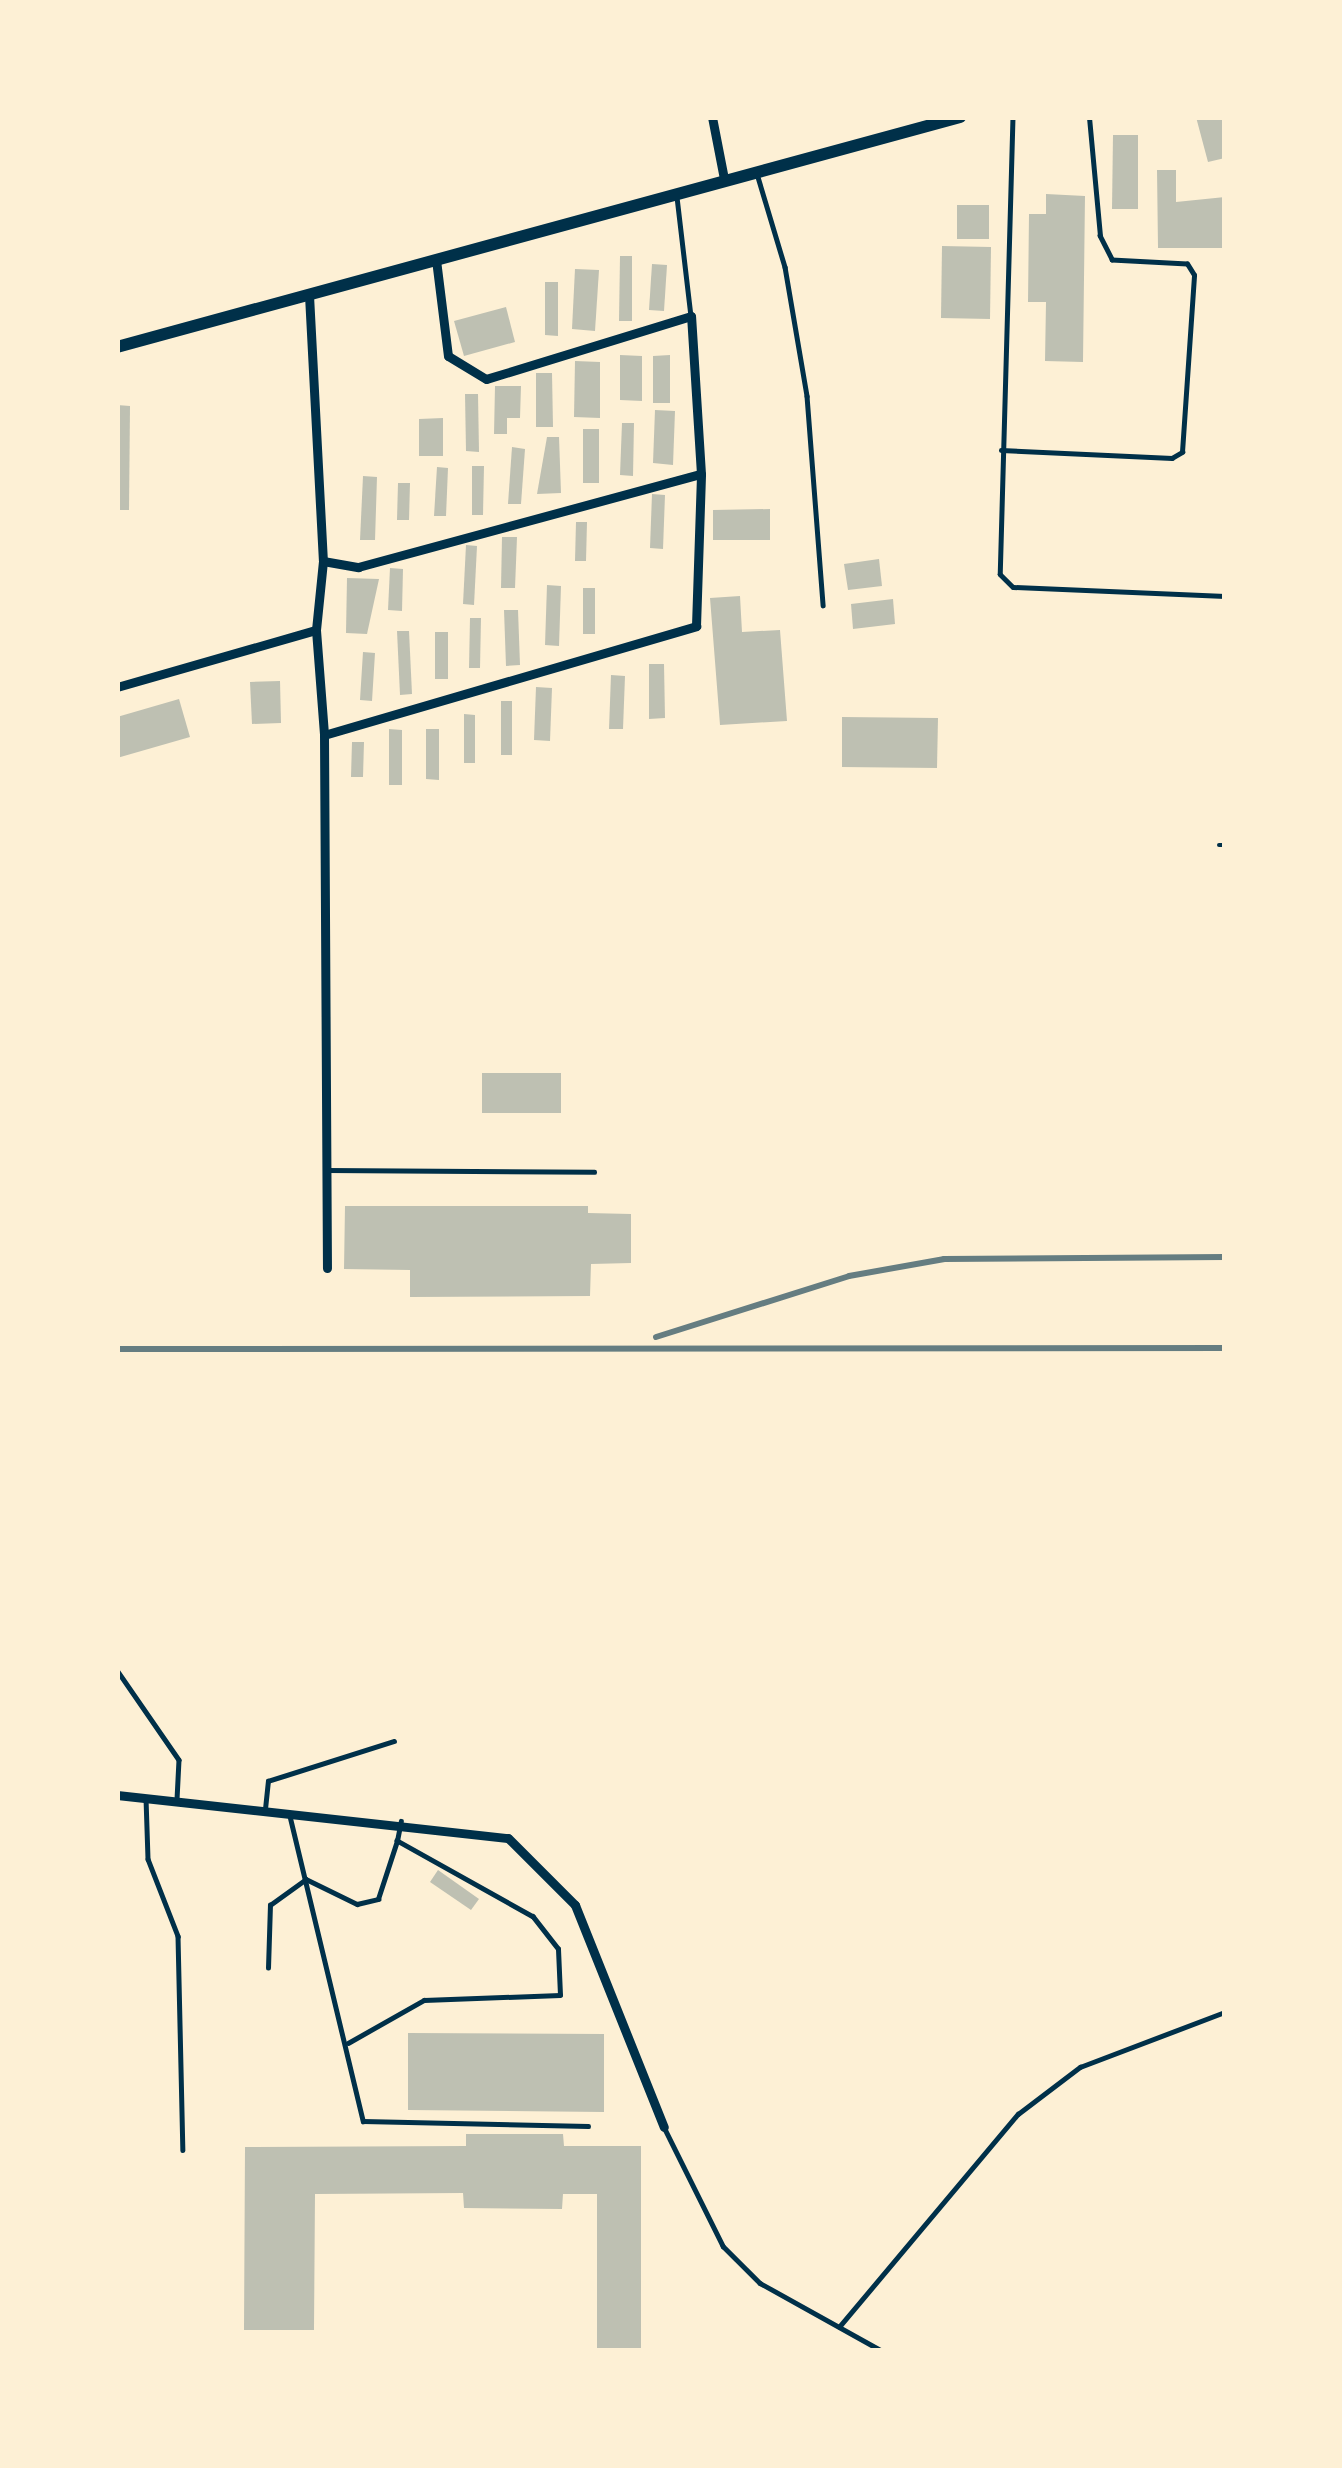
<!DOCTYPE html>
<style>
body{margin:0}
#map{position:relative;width:1342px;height:2468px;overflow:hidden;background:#fdf0d5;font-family:Overpass,sans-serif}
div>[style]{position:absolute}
.building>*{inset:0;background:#bec0b2}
.service>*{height:4.5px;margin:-2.25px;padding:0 2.25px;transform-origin:2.25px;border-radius:2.25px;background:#003049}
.minor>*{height:9px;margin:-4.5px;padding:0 4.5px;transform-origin:4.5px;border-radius:4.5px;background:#003049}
.tertiary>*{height:12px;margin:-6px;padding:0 6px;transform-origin:6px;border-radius:6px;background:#003049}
.rail>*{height:6px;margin:-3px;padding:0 3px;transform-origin:3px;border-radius:3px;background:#657d81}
span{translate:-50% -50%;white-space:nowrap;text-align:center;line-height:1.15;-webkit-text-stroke:9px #fdf0d5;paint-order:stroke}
.frame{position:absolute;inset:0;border:120px solid #fdf0d5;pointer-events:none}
</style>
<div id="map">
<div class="building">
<div style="clip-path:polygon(1196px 117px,1225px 117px,1225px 158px,1208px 162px)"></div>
<div style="clip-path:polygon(1113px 135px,1138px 135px,1138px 209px,1112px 209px)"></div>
<div style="clip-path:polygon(1157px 170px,1176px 170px,1176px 202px,1225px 197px,1225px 248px,1158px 248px)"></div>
<div style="clip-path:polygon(1046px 194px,1085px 196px,1083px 362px,1045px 361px,1046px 302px,1028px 302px,1029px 214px,1046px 214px)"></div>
<div style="clip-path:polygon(957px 205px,989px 205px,989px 239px,957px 239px)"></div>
<div style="clip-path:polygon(942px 246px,991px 247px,990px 319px,941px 318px)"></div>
<div style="clip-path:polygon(620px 256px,632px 256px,632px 321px,619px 321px)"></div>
<div style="clip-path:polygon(652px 264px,667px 265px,664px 311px,649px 310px)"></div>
<div style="clip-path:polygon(575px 269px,599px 270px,595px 331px,572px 329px)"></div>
<div style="clip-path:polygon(545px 282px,558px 282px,558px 336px,545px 335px)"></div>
<div style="clip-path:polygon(506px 307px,515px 342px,464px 356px,454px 321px)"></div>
<div style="clip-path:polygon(620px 355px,642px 356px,642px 401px,620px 400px)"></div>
<div style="clip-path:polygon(670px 355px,670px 403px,653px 403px,653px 356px)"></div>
<div style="clip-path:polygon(575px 361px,600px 362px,600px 418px,574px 417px)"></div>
<div style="clip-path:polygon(536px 373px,552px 373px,553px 427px,536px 427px)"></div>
<div style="clip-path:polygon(495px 386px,521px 386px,520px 418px,507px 418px,507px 434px,494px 434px)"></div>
<div style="clip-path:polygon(465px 394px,478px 394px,479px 452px,466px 451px)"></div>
<div style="clip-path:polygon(117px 405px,130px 406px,129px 510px,117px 510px)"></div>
<div style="clip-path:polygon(655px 410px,675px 411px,673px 465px,653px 463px)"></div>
<div style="clip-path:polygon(443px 418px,443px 456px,419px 456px,419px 419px)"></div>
<div style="clip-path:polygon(622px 423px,634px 423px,633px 476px,620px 475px)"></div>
<div style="clip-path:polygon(583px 429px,599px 429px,599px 483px,583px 483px)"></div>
<div style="clip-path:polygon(547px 437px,559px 437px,561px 493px,537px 494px)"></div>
<div style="clip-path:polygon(512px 447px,525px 449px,521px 504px,508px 504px)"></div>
<div style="clip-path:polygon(472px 466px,484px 466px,483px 515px,472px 515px)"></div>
<div style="clip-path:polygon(437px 467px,448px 468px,446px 516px,434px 516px)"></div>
<div style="clip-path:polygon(363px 476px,377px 477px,375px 540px,360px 540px)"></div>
<div style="clip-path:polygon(398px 483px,410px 483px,409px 520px,397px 520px)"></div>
<div style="clip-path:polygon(652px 494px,665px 495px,663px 549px,650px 548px)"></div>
<div style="clip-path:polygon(770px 509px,770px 540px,713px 540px,713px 510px)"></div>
<div style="clip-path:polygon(576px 522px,587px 522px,586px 561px,575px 561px)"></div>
<div style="clip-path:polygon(502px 537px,517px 537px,515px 588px,501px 588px)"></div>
<div style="clip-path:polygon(466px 545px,477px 546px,474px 605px,463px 604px)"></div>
<div style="clip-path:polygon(879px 559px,882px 586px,848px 590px,844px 564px)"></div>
<div style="clip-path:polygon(390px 568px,403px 569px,402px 611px,388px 610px)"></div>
<div style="clip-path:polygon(347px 578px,379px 579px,367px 634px,346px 633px)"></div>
<div style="clip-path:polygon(547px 585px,561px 586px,559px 646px,545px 645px)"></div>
<div style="clip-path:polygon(583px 588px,595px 588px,595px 634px,583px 634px)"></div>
<div style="clip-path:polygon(740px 596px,742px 632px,780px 630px,787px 721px,720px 725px,710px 598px)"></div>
<div style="clip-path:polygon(893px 599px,895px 624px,853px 629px,851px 604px)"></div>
<div style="clip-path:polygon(504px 610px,518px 610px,520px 665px,506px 666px)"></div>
<div style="clip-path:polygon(470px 618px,481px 618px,480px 668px,469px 668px)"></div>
<div style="clip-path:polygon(397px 631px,409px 631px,412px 694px,400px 695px)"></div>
<div style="clip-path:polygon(435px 632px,448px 632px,448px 679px,435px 679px)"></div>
<div style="clip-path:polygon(363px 652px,375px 653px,372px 701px,360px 700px)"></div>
<div style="clip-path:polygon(649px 664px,664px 664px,665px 718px,649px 719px)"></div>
<div style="clip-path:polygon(611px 675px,625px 676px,623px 729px,609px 729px)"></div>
<div style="clip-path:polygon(280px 681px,281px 723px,252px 724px,250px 682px)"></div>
<div style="clip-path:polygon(536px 687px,552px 688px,550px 741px,534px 740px)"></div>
<div style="clip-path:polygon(179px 699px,190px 737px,117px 758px,117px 717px)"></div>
<div style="clip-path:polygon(501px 701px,512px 701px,512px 755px,501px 755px)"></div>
<div style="clip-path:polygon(464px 714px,475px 715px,475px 763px,464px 763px)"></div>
<div style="clip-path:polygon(842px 717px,938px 718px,937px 768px,842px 767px)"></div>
<div style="clip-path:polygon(389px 729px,402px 730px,402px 785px,389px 785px)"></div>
<div style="clip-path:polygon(426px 729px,439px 729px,439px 780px,426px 779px)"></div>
<div style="clip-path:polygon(352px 742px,364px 742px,363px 777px,351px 777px)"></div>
<div style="clip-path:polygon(482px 1073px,561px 1073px,561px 1113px,482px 1113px)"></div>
<div style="clip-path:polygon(345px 1206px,588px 1206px,588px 1213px,631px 1214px,631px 1263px,591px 1264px,590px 1296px,410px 1297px,410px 1270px,344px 1269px)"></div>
<div style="clip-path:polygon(438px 1870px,479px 1899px,471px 1910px,430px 1882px)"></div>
<div style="clip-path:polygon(408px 2033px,604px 2034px,604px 2112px,408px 2110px)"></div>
<div style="clip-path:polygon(466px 2134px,563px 2134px,564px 2146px,641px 2146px,641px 2351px,597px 2351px,597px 2194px,563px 2194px,562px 2209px,464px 2208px,463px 2193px,315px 2194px,314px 2330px,244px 2330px,245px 2147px,466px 2146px)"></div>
</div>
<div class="service">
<div style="left:1013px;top:117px;width:457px;rotate:91.6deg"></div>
<div style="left:1000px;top:574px;width:18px;rotate:45deg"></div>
<div style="left:1013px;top:587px;width:212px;rotate:2.4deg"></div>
<div style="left:758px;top:177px;width:94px;rotate:73.3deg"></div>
<div style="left:785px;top:267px;width:131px;rotate:80.3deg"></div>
<div style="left:807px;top:396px;width:210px;rotate:85.6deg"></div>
<div style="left:677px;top:197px;width:120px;rotate:83.3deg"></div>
<div style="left:1001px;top:450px;width:171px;rotate:2.7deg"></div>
<div style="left:1172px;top:458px;width:12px;rotate:-31deg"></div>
<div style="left:1182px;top:452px;width:177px;rotate:-86.1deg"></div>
<div style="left:1194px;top:275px;width:13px;rotate:-122deg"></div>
<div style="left:1187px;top:264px;width:75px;rotate:-176.9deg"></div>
<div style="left:1112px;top:260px;width:27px;rotate:-117deg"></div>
<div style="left:1100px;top:236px;width:120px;rotate:-95.3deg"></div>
<div style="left:1219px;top:845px;width:6px"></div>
<div style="left:327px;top:1170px;width:267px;rotate:0.4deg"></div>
<div style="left:117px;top:1670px;width:109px;rotate:55.4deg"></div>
<div style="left:179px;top:1760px;width:40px;rotate:92.9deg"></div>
<div style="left:146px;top:1798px;width:61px;rotate:88.1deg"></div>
<div style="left:148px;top:1859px;width:83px;rotate:68.7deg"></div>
<div style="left:178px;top:1936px;width:214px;rotate:88.7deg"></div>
<div style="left:265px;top:1809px;width:28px;rotate:-84deg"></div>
<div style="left:268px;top:1781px;width:132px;rotate:-17.6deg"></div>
<div style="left:290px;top:1816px;width:314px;rotate:76.5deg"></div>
<div style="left:363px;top:2121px;width:225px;rotate:1.3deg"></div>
<div style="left:268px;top:1968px;width:63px;rotate:-88.2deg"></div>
<div style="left:270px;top:1905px;width:44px;rotate:-35.8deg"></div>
<div style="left:306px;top:1879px;width:57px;rotate:26.1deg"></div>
<div style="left:357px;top:1904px;width:22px;rotate:-13deg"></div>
<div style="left:378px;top:1899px;width:61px;rotate:-71.9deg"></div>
<div style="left:348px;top:2043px;width:87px;rotate:-29.5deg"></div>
<div style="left:424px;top:2000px;width:136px;rotate:-2.1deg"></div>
<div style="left:560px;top:1995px;width:46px;rotate:-92.5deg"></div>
<div style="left:558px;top:1949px;width:41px;rotate:-128deg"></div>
<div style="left:533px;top:1917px;width:156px;rotate:-150.8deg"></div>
<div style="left:397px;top:1841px;width:20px;rotate:-79deg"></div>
<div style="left:664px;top:2127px;width:133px;rotate:63.6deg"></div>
<div style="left:723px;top:2246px;width:52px;rotate:45deg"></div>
<div style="left:760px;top:2283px;width:140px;rotate:29.1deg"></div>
<div style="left:839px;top:2327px;width:278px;rotate:-50deg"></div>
<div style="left:1018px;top:2114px;width:78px;rotate:-37.2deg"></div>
<div style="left:1080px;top:2067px;width:155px;rotate:-20.8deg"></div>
</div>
<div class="minor">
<div style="left:712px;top:117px;width:63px;rotate:79deg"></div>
<div style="left:309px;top:295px;width:266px;rotate:87deg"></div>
<div style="left:323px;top:561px;width:69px;rotate:95.8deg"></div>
<div style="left:316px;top:630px;width:105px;rotate:85.6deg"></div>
<div style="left:324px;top:735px;width:533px;rotate:89.68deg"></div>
<div style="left:323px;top:561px;width:36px;rotate:10deg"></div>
<div style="left:358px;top:567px;width:355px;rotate:-15.2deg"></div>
<div style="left:117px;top:687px;width:207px;rotate:-16deg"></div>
<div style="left:324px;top:735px;width:388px;rotate:-16.3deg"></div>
<div style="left:696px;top:626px;width:152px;rotate:-88.1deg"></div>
<div style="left:701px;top:474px;width:158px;rotate:-93.6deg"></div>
<div style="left:691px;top:316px;width:214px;rotate:162.9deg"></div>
<div style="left:486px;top:379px;width:44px;rotate:-148.8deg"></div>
<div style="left:448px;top:356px;width:97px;rotate:-97.1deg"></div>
<div style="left:117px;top:1795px;width:393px;rotate:6.3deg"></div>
<div style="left:508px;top:1838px;width:95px;rotate:45deg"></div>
<div style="left:575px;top:1905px;width:239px;rotate:68.2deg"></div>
</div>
<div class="tertiary">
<div style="left:117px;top:347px;width:874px;rotate:-15.26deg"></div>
</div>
<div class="rail">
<div style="left:656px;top:1337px;width:202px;rotate:-17.5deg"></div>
<div style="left:849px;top:1276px;width:97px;rotate:-10.1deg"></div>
<div style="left:944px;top:1259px;width:281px;rotate:-0.4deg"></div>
<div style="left:117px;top:1349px;width:1108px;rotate:-0.05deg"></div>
</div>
<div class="frame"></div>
</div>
